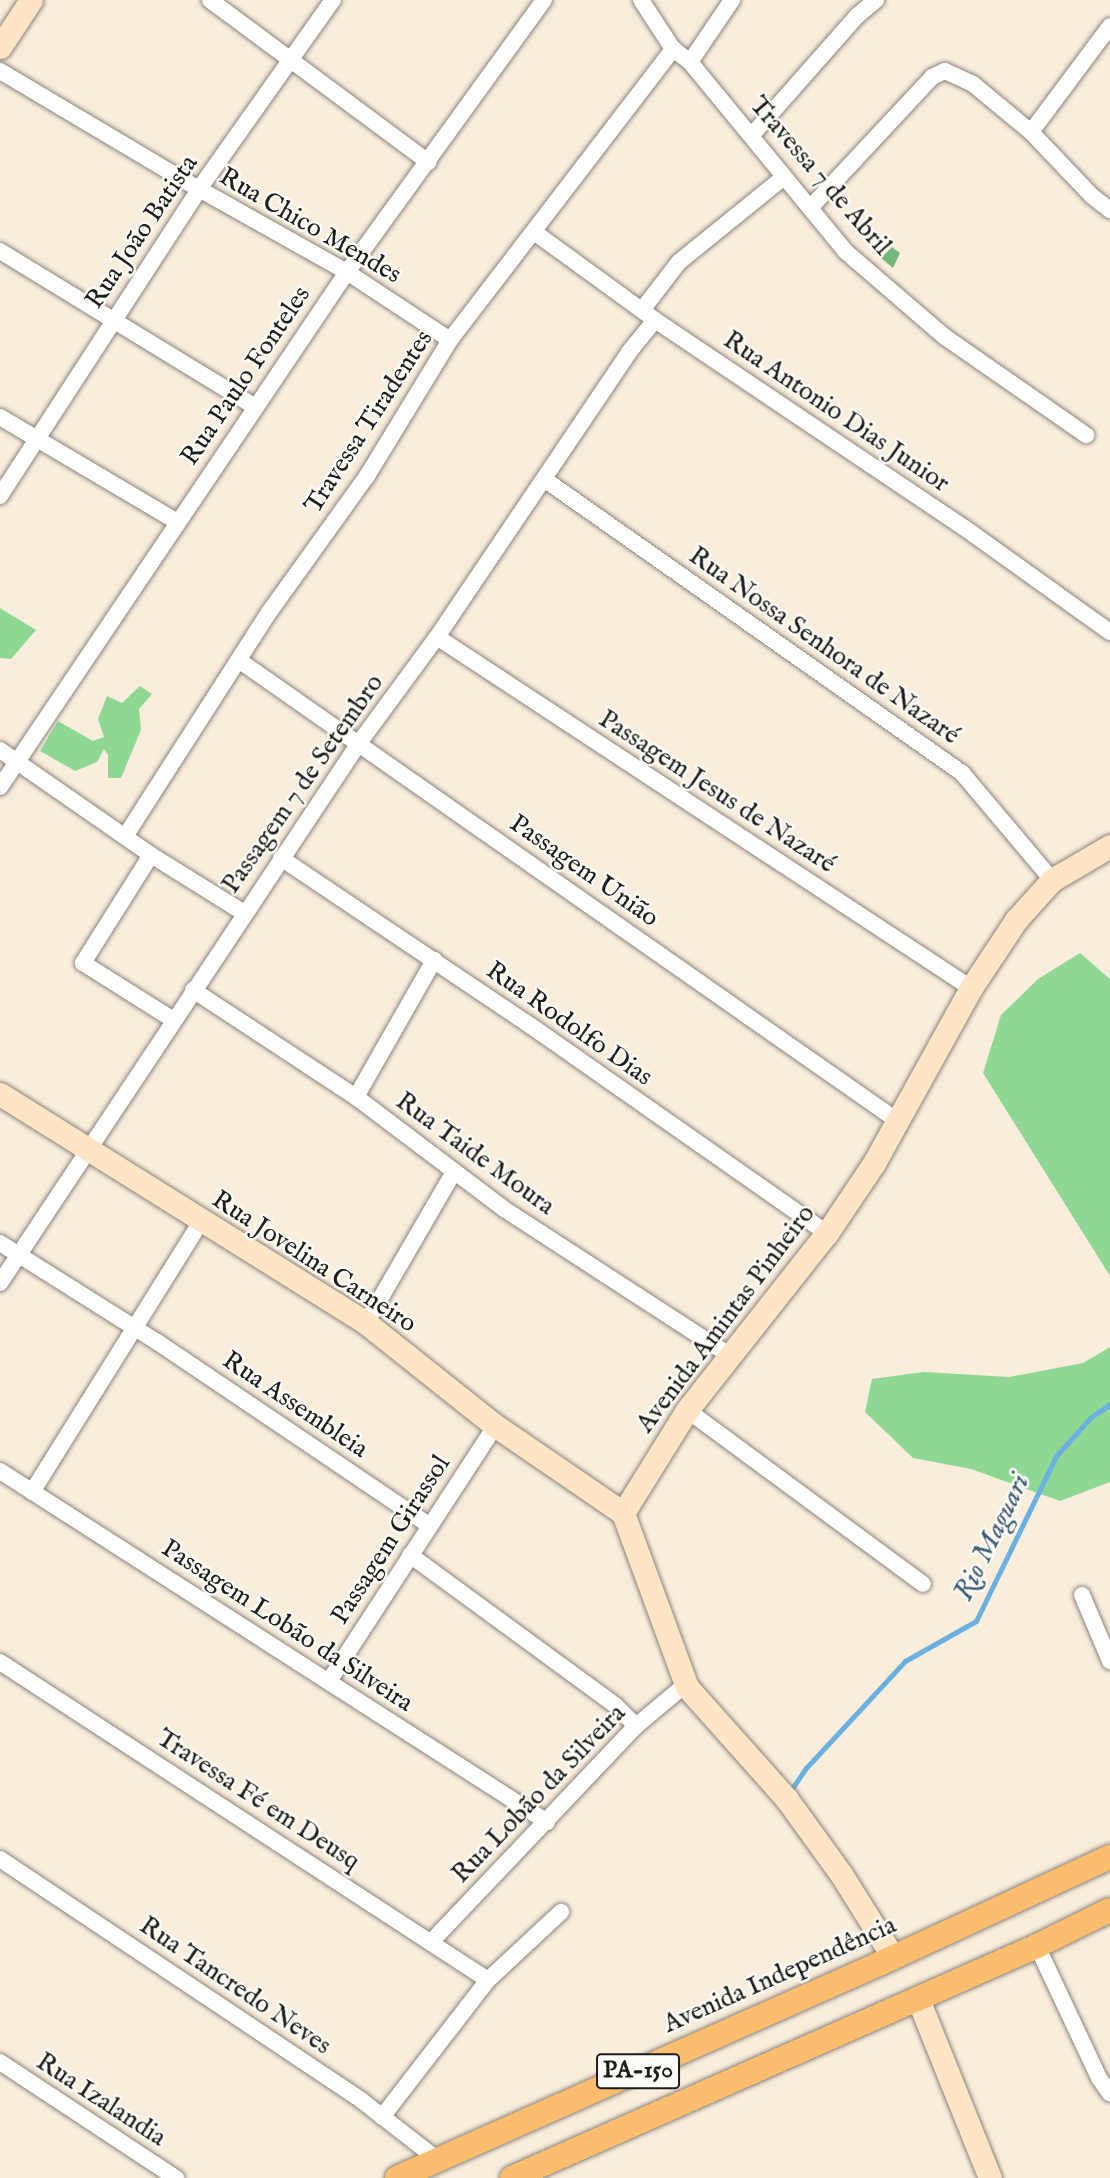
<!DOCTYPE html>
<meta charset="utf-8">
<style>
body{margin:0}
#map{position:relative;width:1110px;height:2178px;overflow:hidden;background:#f9eddc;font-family:"IM FELL English",serif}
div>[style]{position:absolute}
.green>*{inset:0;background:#8fd894}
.forest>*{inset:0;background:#73b87e}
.stream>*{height:5px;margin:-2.5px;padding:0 2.5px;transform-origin:2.5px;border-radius:2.5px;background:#6cb0e2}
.roads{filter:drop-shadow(0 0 2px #8a847c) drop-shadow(0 0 2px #8a847c)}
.street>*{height:16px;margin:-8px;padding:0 8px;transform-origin:8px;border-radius:8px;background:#fff}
.secondary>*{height:23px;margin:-11.5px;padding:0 11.5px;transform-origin:11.5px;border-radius:11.5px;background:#fee5c5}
.primary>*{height:24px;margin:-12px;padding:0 12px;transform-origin:12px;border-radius:12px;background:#fcbd6f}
span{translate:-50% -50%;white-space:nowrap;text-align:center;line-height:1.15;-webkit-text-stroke:5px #fdfcf7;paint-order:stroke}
.shield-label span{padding:2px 5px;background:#fdfcf7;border:2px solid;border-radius:5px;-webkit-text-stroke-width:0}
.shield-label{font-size:24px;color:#1c1c1c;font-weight:700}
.street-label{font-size:26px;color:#1c1c1c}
.water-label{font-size:28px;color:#405f75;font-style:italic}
</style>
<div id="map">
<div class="green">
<div style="clip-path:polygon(0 608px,36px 630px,11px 659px,0 658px)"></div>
<div style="clip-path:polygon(140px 686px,152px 694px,139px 709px,141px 730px,121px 778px,108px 778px,108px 755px,104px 749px,97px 762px,75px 771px,40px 751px,58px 721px,93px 741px,104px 737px,98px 719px,107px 696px,122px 703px)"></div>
<div style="clip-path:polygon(1080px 953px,1110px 979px,1110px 1276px,983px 1073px,1001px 1015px,1038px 979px)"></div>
<div style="clip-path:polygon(1110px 1347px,1110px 1482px,1060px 1501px,971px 1469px,913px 1458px,865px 1412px,872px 1379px,924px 1372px,1009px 1377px,1083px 1363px)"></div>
</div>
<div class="forest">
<div style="clip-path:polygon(892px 247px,900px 253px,893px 268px,881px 258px)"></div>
</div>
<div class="stream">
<div style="left:789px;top:1793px;width:30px;rotate:-56deg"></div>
<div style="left:806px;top:1768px;width:146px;rotate:-47.2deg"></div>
<div style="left:905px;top:1661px;width:81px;rotate:-29.4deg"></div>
<div style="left:976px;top:1621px;width:183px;rotate:-64.1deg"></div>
<div style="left:1056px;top:1456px;width:52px;rotate:-48.1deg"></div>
<div style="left:1091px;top:1417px;width:23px;rotate:-34deg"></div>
</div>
<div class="roads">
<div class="street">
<div style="left:210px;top:0;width:272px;rotate:36.6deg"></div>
<div style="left:641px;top:0;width:59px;rotate:56.9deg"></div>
<div style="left:673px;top:49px;width:21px;rotate:37deg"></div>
<div style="left:690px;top:62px;width:244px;rotate:50.6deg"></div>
<div style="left:845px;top:251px;width:132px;rotate:40.7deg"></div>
<div style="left:945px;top:337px;width:172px;rotate:34.8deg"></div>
<div style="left:690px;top:62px;width:75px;rotate:-55.9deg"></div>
<div style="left:0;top:71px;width:231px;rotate:30.7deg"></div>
<div style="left:199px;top:189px;width:170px;rotate:29.3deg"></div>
<div style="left:347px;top:272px;width:123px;rotate:33.4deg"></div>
<div style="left:1031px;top:132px;width:132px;rotate:-53.3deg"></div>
<div style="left:752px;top:135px;width:159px;rotate:-48.6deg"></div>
<div style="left:857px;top:16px;width:25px;rotate:-40deg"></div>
<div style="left:810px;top:208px;width:179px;rotate:-47deg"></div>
<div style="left:932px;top:77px;width:14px;rotate:-25deg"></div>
<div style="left:945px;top:71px;width:31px;rotate:25deg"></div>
<div style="left:973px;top:84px;width:75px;rotate:39.6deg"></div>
<div style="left:1031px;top:132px;width:88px;rotate:46.4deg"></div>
<div style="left:1092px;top:196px;width:23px;rotate:38deg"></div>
<div style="left:534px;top:232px;width:150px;rotate:36deg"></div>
<div style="left:655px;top:320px;width:375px;rotate:33.9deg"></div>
<div style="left:966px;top:529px;width:177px;rotate:35.6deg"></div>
<div style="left:0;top:251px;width:300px;rotate:31.4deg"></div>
<div style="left:642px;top:310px;width:61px;rotate:-52.4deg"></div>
<div style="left:679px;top:262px;width:135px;rotate:-39deg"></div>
<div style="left:0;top:417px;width:204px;rotate:30.6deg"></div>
<div style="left:544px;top:479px;width:511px;rotate:35.12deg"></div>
<div style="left:962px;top:773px;width:140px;rotate:49.9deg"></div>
<div style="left:0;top:496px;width:366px;rotate:-57deg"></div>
<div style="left:199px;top:189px;width:232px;rotate:-54.7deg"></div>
<div style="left:437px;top:637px;width:639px;rotate:33.32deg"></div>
<div style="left:240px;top:661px;width:804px;rotate:34.97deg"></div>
<div style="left:0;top:750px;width:184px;rotate:34.8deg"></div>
<div style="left:151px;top:855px;width:110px;rotate:31.9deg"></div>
<div style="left:0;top:787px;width:621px;rotate:-56.03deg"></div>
<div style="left:347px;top:272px;width:336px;rotate:-54.1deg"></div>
<div style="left:126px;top:835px;width:266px;rotate:-57.3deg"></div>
<div style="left:270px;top:611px;width:166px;rotate:-54.3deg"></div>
<div style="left:367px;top:476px;width:159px;rotate:-58.6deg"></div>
<div style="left:450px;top:340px;width:367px;rotate:-52.5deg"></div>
<div style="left:151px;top:855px;width:128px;rotate:122.2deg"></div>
<div style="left:83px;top:963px;width:105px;rotate:32.2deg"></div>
<div style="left:281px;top:858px;width:301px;rotate:33.9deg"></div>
<div style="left:531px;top:1026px;width:361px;rotate:35deg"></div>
<div style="left:193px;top:990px;width:195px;rotate:33.3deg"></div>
<div style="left:356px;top:1097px;width:186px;rotate:37.1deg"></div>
<div style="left:504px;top:1209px;width:268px;rotate:33deg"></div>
<div style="left:356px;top:1097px;width:158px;rotate:-60.3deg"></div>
<div style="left:0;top:1243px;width:188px;rotate:32.2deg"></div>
<div style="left:159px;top:1343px;width:326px;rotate:34deg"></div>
<div style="left:0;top:1283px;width:648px;rotate:-56.38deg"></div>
<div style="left:359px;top:743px;width:132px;rotate:-53.7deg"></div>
<div style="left:437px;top:637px;width:344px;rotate:-56deg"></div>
<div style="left:629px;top:352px;width:41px;rotate:-50.9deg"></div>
<div style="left:366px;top:1323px;width:175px;rotate:-59.8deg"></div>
<div style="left:687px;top:1410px;width:293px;rotate:36.4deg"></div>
<div style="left:0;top:1471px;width:650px;rotate:32.69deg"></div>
<div style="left:32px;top:1492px;width:319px;rotate:-58deg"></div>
<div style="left:410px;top:1555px;width:254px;rotate:36.2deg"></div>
<div style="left:615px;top:1705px;width:30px;rotate:45deg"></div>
<div style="left:1082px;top:1595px;width:72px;rotate:67deg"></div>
<div style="left:0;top:1662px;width:582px;rotate:33.09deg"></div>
<div style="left:329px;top:1681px;width:304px;rotate:-56.9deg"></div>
<div style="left:0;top:1859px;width:434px;rotate:33.7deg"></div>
<div style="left:361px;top:2100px;width:98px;rotate:37.9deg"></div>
<div style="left:431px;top:1942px;width:298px;rotate:-46.5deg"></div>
<div style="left:636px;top:1726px;width:65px;rotate:-40deg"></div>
<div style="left:1037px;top:1946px;width:146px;rotate:64.8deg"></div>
<div style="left:1099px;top:2078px;width:19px;rotate:55deg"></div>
<div style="left:0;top:2062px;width:211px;rotate:33.4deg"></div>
<div style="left:382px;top:2117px;width:173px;rotate:-52.3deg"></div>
<div style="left:488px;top:1980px;width:100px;rotate:-43deg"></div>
</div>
<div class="secondary">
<div style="left:0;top:47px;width:56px;rotate:-56.6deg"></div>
<div style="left:0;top:1094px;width:432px;rotate:32deg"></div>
<div style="left:366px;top:1323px;width:162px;rotate:38.5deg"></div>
<div style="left:493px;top:1424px;width:158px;rotate:34.4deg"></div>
<div style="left:623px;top:1513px;width:121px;rotate:-58.1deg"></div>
<div style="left:687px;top:1410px;width:226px;rotate:-51.7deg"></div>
<div style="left:827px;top:1233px;width:84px;rotate:-56.1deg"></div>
<div style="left:874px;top:1163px;width:200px;rotate:-61deg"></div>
<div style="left:971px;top:988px;width:82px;rotate:-56.5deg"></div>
<div style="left:1016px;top:920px;width:54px;rotate:-48deg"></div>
<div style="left:1052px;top:880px;width:67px;rotate:-30.4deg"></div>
<div style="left:623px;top:1513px;width:185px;rotate:69.8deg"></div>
<div style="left:687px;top:1687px;width:149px;rotate:48.3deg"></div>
<div style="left:786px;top:1798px;width:94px;rotate:54.1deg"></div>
<div style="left:841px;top:1874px;width:98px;rotate:57.9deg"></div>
<div style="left:918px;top:1999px;width:193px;rotate:68.1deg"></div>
</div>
<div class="primary">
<div style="left:397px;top:2178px;width:527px;rotate:-23.94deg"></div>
<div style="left:879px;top:1964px;width:255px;rotate:-24.9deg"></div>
<div style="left:512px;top:2178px;width:574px;rotate:-23.84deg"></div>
<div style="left:1037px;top:1946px;width:81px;rotate:-26.3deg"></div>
</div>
</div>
<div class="shield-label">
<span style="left:638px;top:2071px">PA-150</span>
</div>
<div class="street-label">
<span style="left:820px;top:176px;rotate:49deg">Travessa 7 de Abril</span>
<span style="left:310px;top:226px;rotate:30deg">Rua Chico Mendes</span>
<span style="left:142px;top:232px;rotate:-56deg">Rua João Batista</span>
<span style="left:246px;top:376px;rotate:-56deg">Rua Paulo Fonteles</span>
<span style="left:836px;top:412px;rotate:34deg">Rua Antonio Dias Junior</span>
<span style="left:369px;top:422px;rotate:-57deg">Travessa Tiradentes</span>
<span style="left:824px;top:646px;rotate:35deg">Rua Nossa Senhora de Nazaré</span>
<span style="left:303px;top:784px;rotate:-55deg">Passagem 7 de Setembro</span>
<span style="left:717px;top:792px;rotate:33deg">Passagem Jesus de Nazaré</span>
<span style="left:584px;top:871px;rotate:35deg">Passagem União</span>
<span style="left:569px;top:1024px;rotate:35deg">Rua Rodolfo Dias</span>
<span style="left:475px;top:1154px;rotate:36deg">Rua Taide Moura</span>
<span style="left:314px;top:1262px;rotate:33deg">Rua Jovelina Carneiro</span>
<span style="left:726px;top:1319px;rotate:-53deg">Avenida Amintas Pinheiro</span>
<span style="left:295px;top:1405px;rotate:34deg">Rua Assembleia</span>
<span style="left:391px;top:1540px;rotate:-57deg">Passagem Girassol</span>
<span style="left:287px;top:1626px;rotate:33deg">Passagem Lobão da Silveira</span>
<span style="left:539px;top:1794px;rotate:-46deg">Rua Lobão da Silveira</span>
<span style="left:258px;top:1800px;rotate:33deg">Travessa Fé em Deusq</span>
<span style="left:780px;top:1975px;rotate:-24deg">Avenida Independência</span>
<span style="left:235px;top:1986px;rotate:34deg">Rua Tancredo Neves</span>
<span style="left:101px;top:2100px;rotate:33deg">Rua Izalandia</span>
</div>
<div class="water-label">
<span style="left:993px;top:1538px;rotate:-64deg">Rio Maguari</span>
</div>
</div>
